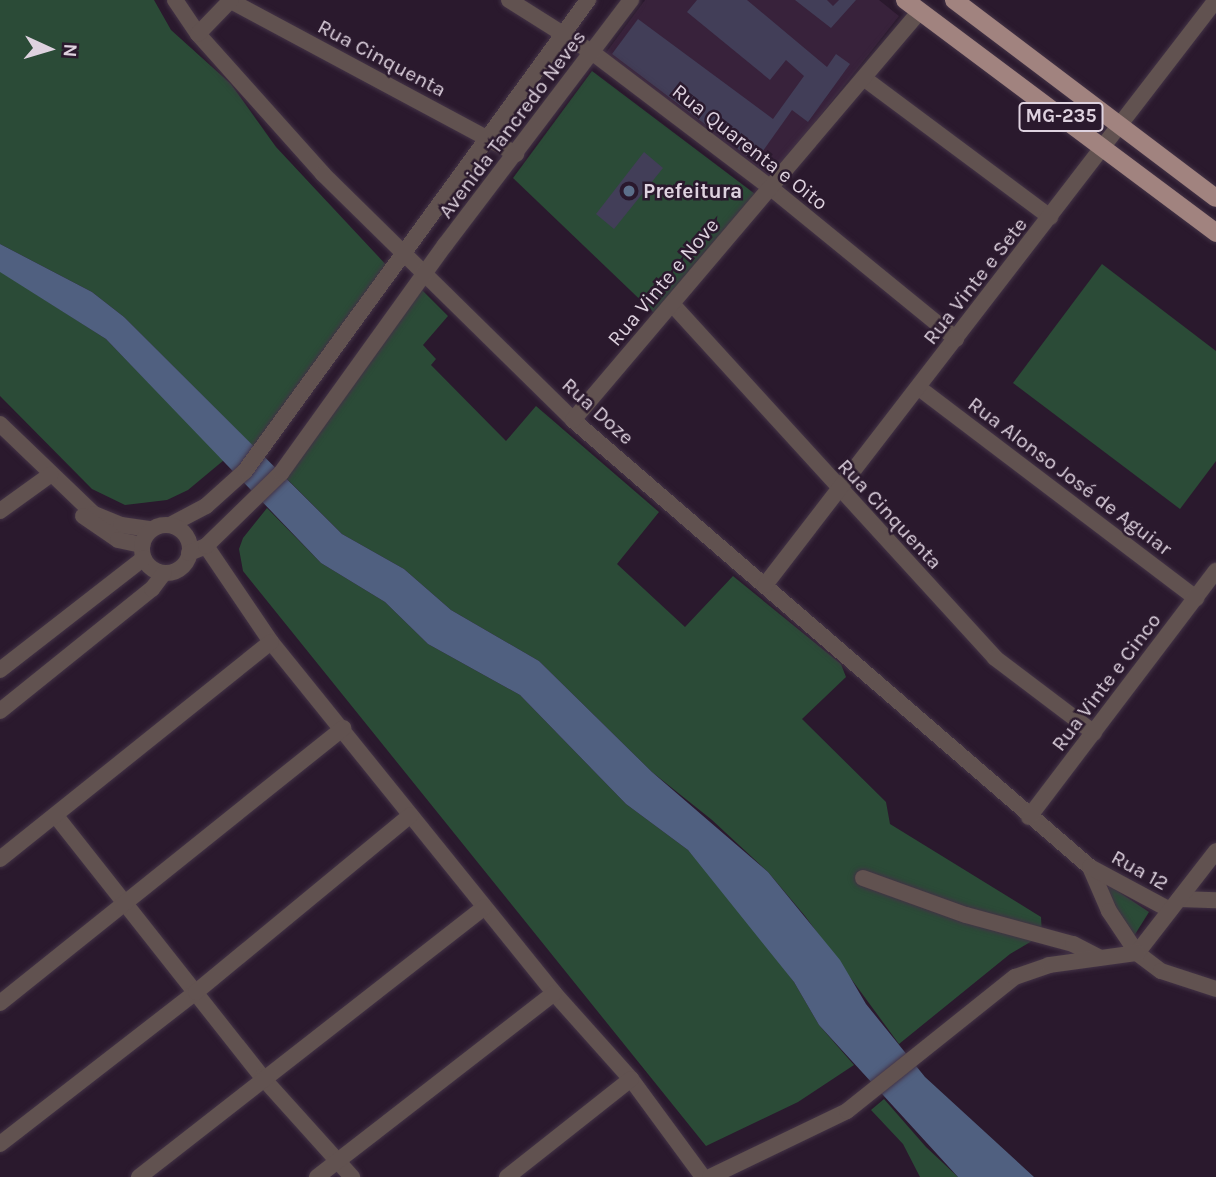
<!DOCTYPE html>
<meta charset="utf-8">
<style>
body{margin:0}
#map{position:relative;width:1216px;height:1177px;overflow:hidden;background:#2a192d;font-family:Karla,sans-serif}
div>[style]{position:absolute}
.built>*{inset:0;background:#38223b}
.green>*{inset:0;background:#2b4b37}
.water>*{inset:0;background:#506080}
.building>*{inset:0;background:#423e58}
.roads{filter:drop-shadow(0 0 2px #433346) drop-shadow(0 0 2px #433346)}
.minor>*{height:16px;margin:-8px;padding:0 8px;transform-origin:8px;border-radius:8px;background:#615250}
.minor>.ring{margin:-8px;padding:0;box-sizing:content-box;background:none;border:16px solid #615250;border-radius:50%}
.major>*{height:18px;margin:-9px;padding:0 9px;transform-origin:9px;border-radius:9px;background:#a1837f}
.dots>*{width:19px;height:19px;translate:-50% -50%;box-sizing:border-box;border:4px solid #2a192d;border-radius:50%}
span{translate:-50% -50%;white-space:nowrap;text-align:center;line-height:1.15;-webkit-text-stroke:5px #2a192d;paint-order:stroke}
.shield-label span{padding:2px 5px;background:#2a192d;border:2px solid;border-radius:5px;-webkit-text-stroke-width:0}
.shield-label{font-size:19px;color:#ded2df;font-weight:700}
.street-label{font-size:21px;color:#ded2df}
.poi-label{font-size:21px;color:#ded2df;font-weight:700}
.left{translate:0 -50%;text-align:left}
.north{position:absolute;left:14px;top:14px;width:70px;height:70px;-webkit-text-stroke:5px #2a192d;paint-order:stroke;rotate:94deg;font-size:19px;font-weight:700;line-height:28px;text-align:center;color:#ded2df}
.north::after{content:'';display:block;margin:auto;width:24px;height:32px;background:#ded2df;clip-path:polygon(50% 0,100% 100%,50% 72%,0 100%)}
</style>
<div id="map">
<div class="built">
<div style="clip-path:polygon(645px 0,879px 0,899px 16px,771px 178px,605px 54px)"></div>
</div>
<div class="green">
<div style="clip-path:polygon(0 0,154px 0,171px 30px,231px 84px,276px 147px,390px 269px,255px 448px,124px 317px,92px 292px,0 244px)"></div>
<div style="clip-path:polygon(592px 71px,755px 194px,654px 313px,513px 178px)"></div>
<div style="clip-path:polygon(1102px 264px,1216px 351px,1216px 461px,1180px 509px,1013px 383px)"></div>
<div style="clip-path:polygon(0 271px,106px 339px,224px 460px,188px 490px,167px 500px,125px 505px,92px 489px,0 396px)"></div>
<div style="clip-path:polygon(417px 285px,448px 316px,423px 345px,436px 359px,431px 365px,506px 441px,536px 406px,659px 512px,617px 564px,685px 627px,733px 576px,841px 664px,846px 677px,802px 719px,886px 802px,890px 824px,1041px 917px,1042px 935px,1010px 954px,899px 1044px,805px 916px,768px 872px,712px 820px,652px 772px,539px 661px,451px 610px,404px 569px,342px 534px,281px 473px)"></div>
<div style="clip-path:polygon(267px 508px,321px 563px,385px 602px,428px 644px,520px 695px,626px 804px,688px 850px,734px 903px,794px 982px,819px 1025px,854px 1065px,798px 1102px,706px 1146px,243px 571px,239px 549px,243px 538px)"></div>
<div style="clip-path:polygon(1104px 882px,1149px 912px,1134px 936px,1119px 913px)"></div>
<div style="clip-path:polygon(884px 1099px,926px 1147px,958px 1177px,920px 1177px,903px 1144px,871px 1110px)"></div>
</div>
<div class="water">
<div style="clip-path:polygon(0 244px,92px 292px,124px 317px,342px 534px,404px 569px,451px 610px,539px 661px,652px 772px,768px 872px,840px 960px,866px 1004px,925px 1077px,1034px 1177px,958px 1177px,819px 1025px,794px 982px,688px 850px,626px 804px,520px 695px,428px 644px,385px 602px,321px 563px,106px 339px,0 272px)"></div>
</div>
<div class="building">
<div style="clip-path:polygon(697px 0,747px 0,827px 67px,836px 54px,850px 64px,808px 122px,792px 110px,755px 162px,612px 54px,638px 19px,773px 119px,804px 76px,786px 60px,770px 80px,687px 12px)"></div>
<div style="clip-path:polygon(795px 0,827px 0,833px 6px,839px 0,856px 0,831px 28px)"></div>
<div style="clip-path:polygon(644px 152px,663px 168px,614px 229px,596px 214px)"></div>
</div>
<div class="roads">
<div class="minor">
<div style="left:175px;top:0;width:41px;rotate:55.9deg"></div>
<div style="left:198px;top:34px;width:188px;rotate:48.2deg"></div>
<div style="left:323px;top:174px;width:351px;rotate:44.5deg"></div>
<div style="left:573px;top:420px;width:683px;rotate:40.85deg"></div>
<div style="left:1090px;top:867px;width:48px;rotate:66.6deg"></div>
<div style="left:1109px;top:911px;width:50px;rotate:56.3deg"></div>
<div style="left:1137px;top:953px;width:30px;rotate:37deg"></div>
<div style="left:1161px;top:971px;width:58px;rotate:18.1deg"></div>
<div style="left:229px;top:0;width:326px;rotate:28.2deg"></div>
<div style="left:509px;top:0;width:99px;rotate:32.2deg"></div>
<div style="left:593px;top:53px;width:223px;rotate:37.2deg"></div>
<div style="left:771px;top:188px;width:239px;rotate:39.2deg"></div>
<div style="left:198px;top:34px;width:47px;rotate:-45.9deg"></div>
<div style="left:865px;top:79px;width:231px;rotate:36.7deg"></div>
<div style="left:673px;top:305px;width:478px;rotate:47.6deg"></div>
<div style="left:995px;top:658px;width:124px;rotate:37.1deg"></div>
<div style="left:919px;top:388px;width:348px;rotate:37.2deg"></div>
<div style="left:573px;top:420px;width:536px;rotate:-49.69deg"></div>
<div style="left:0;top:424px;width:130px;rotate:43.8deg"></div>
<div style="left:94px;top:514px;width:29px;rotate:22deg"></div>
<div style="left:121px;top:525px;width:30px;rotate:8deg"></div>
<div style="left:0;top:511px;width:62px;rotate:-35.8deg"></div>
<div style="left:83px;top:516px;width:42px;rotate:34.4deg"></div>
<div style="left:118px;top:540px;width:25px;rotate:12deg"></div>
<div style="left:170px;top:525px;width:41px;rotate:-27.8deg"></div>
<div style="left:206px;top:506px;width:52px;rotate:-41.9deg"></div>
<div style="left:245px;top:471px;width:583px;rotate:-53.94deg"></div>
<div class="ring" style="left:142px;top:525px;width:32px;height:32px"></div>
<div style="left:206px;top:546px;width:116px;rotate:55.9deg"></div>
<div style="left:271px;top:642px;width:451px;rotate:51.1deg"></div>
<div style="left:554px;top:993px;width:115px;rotate:48.2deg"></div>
<div style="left:631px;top:1079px;width:122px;rotate:53.7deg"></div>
<div style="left:189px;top:553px;width:18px;rotate:-22deg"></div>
<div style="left:206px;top:546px;width:105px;rotate:-44.2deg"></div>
<div style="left:281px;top:473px;width:281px;rotate:-54.3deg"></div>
<div style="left:445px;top:245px;width:308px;rotate:-52.8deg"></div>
<div style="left:765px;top:585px;width:739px;rotate:-52.37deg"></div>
<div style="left:0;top:670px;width:182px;rotate:-37.9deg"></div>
<div style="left:0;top:711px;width:195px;rotate:-38.8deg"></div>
<div style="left:152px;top:589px;width:20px;rotate:-53deg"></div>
<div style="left:56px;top:816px;width:333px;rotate:51.7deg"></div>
<div style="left:262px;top:1077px;width:135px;rotate:48deg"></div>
<div style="left:1029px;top:817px;width:309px;rotate:-52.8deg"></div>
<div style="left:0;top:859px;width:347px;rotate:-38.7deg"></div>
<div style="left:1090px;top:867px;width:91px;rotate:28.3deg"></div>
<div style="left:863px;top:878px;width:109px;rotate:19.8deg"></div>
<div style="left:966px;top:915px;width:111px;rotate:15.2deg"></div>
<div style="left:1073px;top:944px;width:30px;rotate:27deg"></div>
<div style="left:1179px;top:899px;width:37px;rotate:2deg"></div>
<div style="left:1137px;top:953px;width:129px;rotate:-52.2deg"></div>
<div style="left:0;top:1003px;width:440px;rotate:-38.7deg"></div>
<div style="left:0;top:1144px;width:248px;rotate:-37.8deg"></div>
<div style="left:196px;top:992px;width:278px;rotate:-39.5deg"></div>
<div style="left:139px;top:1177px;width:438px;rotate:-38deg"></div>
<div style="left:317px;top:1177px;width:300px;rotate:-37.8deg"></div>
<div style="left:507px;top:1177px;width:158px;rotate:-38.3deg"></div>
<div style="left:710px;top:1177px;width:152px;rotate:-25.7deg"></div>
<div style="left:847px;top:1111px;width:215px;rotate:-38.6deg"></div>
<div style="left:1015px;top:977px;width:36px;rotate:-19deg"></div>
<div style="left:1049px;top:965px;width:89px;rotate:-7.8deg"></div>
</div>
<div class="major">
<div style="left:905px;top:0;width:389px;rotate:36.8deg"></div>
<div style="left:954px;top:0;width:328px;rotate:37.1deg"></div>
</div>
</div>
<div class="dots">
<div style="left:629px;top:191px;background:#5c6f8a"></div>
</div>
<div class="shield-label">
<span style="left:1061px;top:117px">MG-235</span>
</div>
<div class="street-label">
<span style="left:382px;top:58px;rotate:28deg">Rua Cinquenta</span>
<span style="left:512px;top:124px;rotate:-53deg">Avenida Tancredo Neves</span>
<span style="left:750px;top:147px;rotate:38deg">Rua Quarenta e Oito</span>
<span style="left:975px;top:281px;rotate:-52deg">Rua Vinte e Sete</span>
<span style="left:663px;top:282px;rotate:-50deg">Rua Vinte e Nove</span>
<span style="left:598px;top:411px;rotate:42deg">Rua Doze</span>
<span style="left:1070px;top:476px;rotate:37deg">Rua Alonso José de Aguiar</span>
<span style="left:890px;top:514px;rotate:47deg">Rua Cinquenta</span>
<span style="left:1106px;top:682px;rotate:-53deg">Rua Vinte e Cinco</span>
<span style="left:1140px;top:870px;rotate:29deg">Rua 12</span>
</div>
<div class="poi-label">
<span class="left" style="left:643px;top:191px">Prefeitura</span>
</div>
<div class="north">N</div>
</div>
